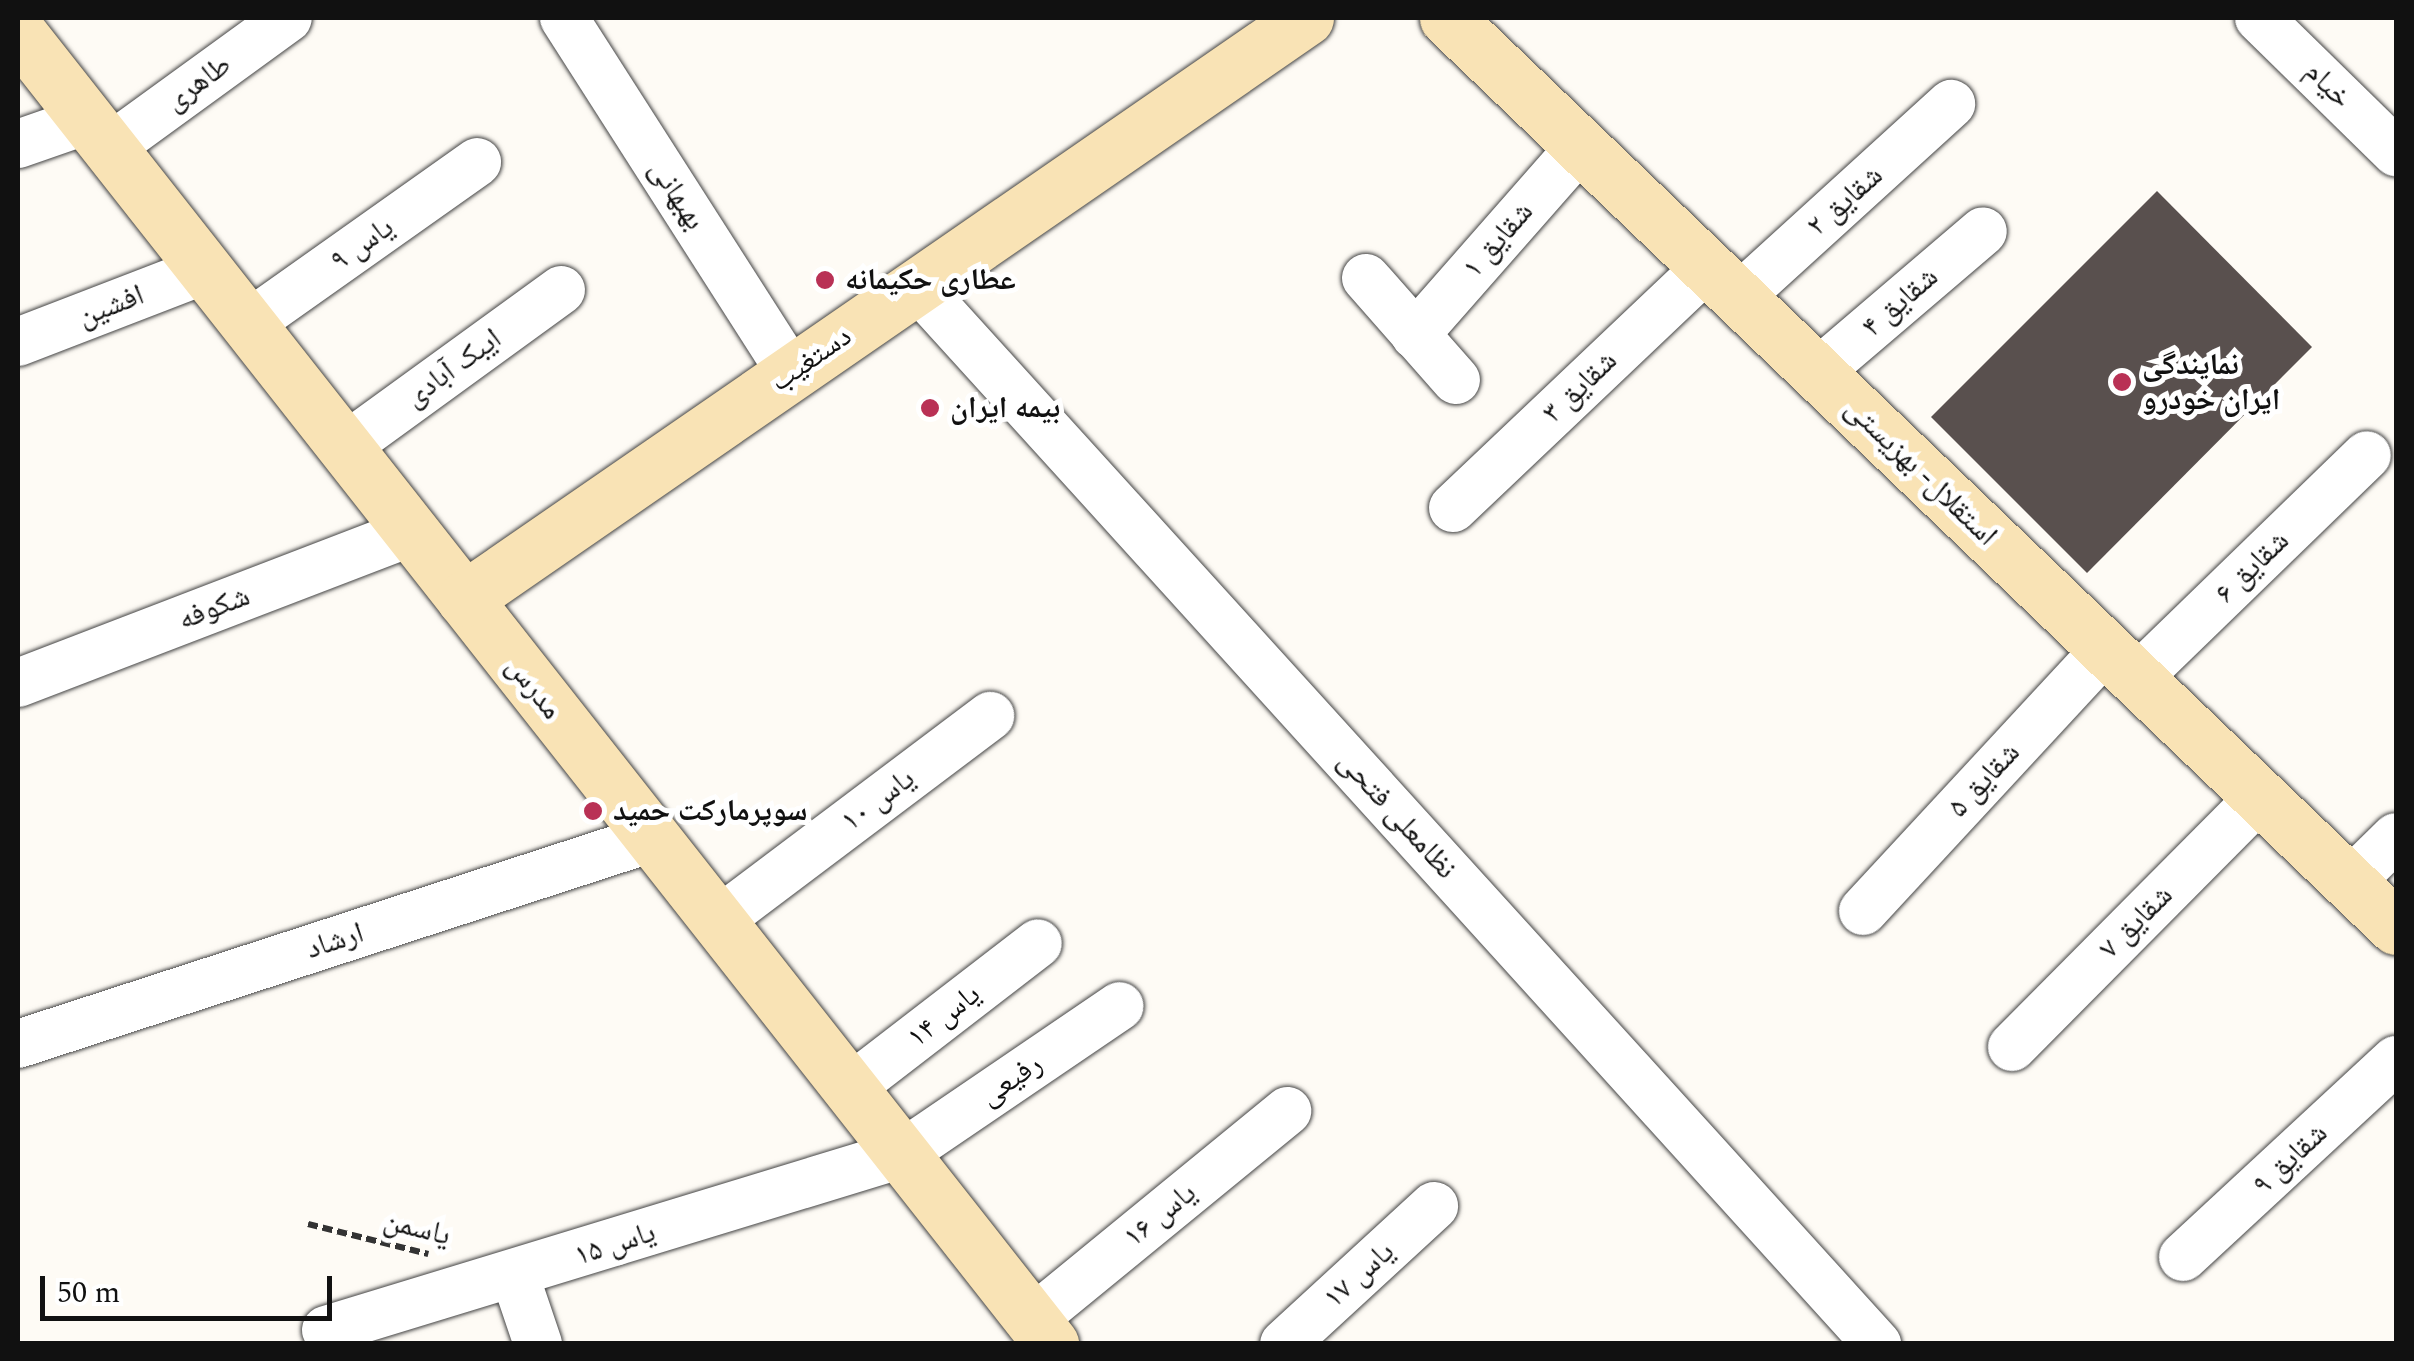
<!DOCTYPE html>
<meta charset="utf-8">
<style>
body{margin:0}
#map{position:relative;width:2414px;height:1361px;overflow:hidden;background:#fefbf5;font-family:Spectral,"Noto Naskh Arabic",serif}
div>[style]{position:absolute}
.building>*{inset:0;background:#59504e}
.path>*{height:6px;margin-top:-3px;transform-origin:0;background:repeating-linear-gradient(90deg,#333 0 10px,transparent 0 15px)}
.roads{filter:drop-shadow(0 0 2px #444) drop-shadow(0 0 2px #444)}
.street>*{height:48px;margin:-24px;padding:0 24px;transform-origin:24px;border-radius:24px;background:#fff}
.secondary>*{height:55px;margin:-27.5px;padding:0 27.5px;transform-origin:27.5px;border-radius:27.5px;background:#f9e3b5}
.dots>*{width:28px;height:28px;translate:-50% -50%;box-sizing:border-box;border:5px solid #fff;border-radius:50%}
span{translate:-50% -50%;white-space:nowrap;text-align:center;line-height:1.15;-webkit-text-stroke:10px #fff;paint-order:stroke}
.street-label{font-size:30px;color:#111}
.poi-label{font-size:30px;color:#111;font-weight:700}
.left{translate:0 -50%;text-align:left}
.frame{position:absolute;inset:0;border:20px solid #111;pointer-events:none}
.scale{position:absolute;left:40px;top:1276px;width:292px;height:45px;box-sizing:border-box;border:5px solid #111;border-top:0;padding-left:12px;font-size:30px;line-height:35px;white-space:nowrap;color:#111;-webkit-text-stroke:8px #fff;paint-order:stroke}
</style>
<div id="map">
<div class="building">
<div style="clip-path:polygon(2157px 191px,2312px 347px,2087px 573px,1931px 417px)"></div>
</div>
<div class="path">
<div style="left:308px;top:1224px;width:124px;rotate:14deg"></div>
</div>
<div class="roads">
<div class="street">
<div style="left:564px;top:18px;width:421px;rotate:57.4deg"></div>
<div style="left:2259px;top:18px;width:192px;rotate:44.4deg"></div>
<div style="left:18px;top:144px;width:73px;rotate:-19.2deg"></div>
<div style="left:109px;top:148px;width:221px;rotate:-36deg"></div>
<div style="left:1366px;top:278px;width:136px;rotate:48.6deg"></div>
<div style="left:917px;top:286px;width:1429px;rotate:47.78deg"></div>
<div style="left:1739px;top:297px;width:287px;rotate:-42.3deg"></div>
<div style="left:247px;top:325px;width:282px;rotate:-35.3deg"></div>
<div style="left:1415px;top:335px;width:252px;rotate:-48.7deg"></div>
<div style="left:18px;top:342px;width:200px;rotate:-21.1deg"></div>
<div style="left:1817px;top:373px;width:218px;rotate:-40.5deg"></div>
<div style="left:345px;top:447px;width:267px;rotate:-36deg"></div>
<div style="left:1453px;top:508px;width:350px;rotate:-43.5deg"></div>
<div style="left:2137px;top:678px;width:320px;rotate:-44.1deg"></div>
<div style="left:18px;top:683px;width:421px;rotate:-21deg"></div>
<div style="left:2350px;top:882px;width:64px;rotate:-44.4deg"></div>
<div style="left:1863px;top:911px;width:357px;rotate:-47.2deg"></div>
<div style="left:718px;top:921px;width:341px;rotate:-37deg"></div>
<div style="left:18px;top:1044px;width:667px;rotate:-18deg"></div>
<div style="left:2012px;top:1047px;width:352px;rotate:-45.2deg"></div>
<div style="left:850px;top:1088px;width:237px;rotate:-37.6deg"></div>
<div style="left:2183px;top:1257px;width:290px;rotate:-42.8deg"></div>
<div style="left:515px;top:1276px;width:72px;rotate:71.3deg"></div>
<div style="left:1032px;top:1320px;width:330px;rotate:-39.3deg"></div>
<div style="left:326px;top:1330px;width:602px;rotate:-16.99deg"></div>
<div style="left:902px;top:1154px;width:263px;rotate:-34.2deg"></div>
<div style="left:1284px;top:1344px;width:204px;rotate:-42.6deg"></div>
</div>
<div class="secondary">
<div style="left:1447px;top:18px;width:1314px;rotate:43.77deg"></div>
<div style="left:18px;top:32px;width:1670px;rotate:51.78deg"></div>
<div style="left:464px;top:599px;width:1023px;rotate:-34.61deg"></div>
</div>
</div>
<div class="dots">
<div style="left:825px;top:280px;background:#b93155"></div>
<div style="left:2122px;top:382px;background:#b93155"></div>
<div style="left:930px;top:408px;background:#b93155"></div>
<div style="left:593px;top:811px;background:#b93155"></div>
</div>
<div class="street-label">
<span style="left:198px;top:83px;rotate:-36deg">طاهری</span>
<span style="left:2328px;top:85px;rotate:44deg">خیام</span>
<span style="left:677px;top:195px;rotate:57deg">بهبهانی</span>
<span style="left:1845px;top:201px;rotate:-42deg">شقایق ۲</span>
<span style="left:1498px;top:240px;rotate:-49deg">شقایق ۱</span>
<span style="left:362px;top:244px;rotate:-35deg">یاس ۹</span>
<span style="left:1900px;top:302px;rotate:-41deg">شقایق ۴</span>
<span style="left:111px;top:306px;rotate:-21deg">افشین</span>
<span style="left:811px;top:359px;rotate:-35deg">دستغیب</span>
<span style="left:453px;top:368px;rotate:-36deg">ایبک آبادی</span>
<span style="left:1580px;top:387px;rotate:-44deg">شقایق ۳</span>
<span style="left:1921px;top:472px;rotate:44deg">استقلال- بهزیستی</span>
<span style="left:2252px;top:567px;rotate:-44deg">شقایق ۶</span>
<span style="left:214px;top:608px;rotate:-21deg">شکوفه</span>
<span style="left:534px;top:688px;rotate:52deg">مدرس</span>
<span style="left:1984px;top:780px;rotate:-47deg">شقایق ۵</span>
<span style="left:878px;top:800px;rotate:-37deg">یاس ۱۰</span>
<span style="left:1397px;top:815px;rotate:48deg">نظامعلی فتحی</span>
<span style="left:2136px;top:922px;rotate:-45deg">شقایق ۷</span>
<span style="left:335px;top:941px;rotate:-18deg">ارشاد</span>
<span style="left:944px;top:1016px;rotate:-38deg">یاس ۱۴</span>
<span style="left:1011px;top:1080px;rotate:-34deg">رفیعی</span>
<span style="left:2290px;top:1159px;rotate:-43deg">شقایق ۹</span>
<span style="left:1160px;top:1215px;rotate:-39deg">یاس ۱۶</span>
<span style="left:417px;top:1228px;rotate:14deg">یاسمن</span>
<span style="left:615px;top:1244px;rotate:-18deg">یاس ۱۵</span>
<span style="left:1359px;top:1275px;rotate:-42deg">یاس ۱۷</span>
</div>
<div class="poi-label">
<span class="left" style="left:845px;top:280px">عطاری حکیمانه</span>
<span class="left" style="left:2142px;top:382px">نمایندگی<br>ایران خودرو</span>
<span class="left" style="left:950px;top:408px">بیمه ایران</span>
<span class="left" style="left:613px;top:811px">سوپرمارکت حمید</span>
</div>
<div class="frame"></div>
<div class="scale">50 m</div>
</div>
